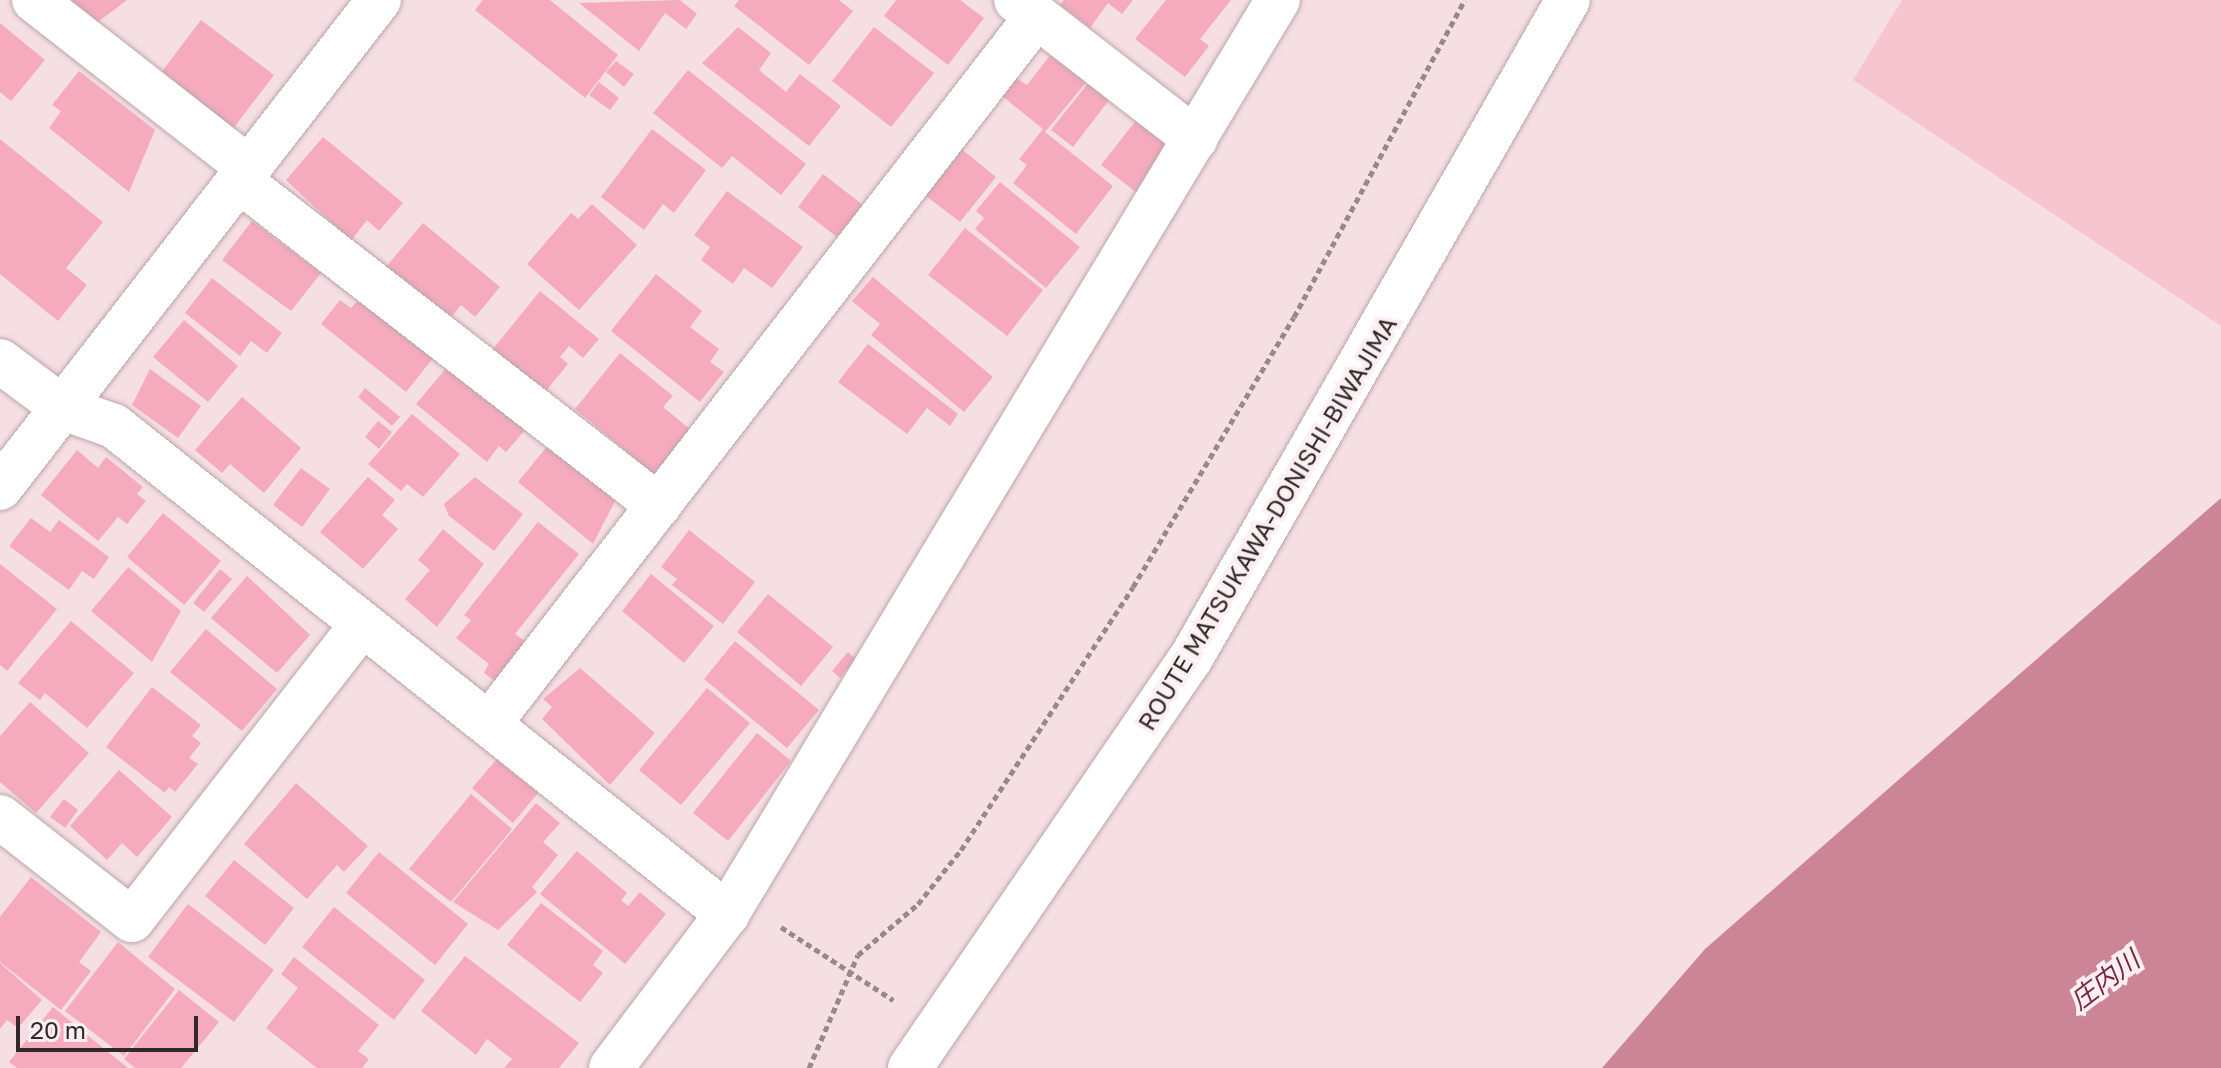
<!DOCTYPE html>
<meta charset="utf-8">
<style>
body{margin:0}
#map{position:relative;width:2221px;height:1068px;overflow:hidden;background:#f5dfe3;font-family:"Golos Text","Noto Sans JP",sans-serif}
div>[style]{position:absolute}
.green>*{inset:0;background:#f6c5d0}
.water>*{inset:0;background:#cb8596}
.building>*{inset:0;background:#f5abbd}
.path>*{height:5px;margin-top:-2.5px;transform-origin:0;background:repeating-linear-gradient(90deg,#98888c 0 6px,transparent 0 10px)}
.roads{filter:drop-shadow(0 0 2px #bba6aa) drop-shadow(0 0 2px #bba6aa)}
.minor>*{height:44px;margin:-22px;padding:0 22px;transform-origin:22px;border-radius:22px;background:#fff}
.secondary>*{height:44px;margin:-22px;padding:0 22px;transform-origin:22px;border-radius:22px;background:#fff}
span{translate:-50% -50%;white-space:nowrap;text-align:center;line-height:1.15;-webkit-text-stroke:8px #fceff1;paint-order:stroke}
.street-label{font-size:24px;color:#30282a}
.water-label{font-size:26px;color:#7a2642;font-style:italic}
.scale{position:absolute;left:16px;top:1016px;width:182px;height:36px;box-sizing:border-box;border:4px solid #30282a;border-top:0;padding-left:10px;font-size:24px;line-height:28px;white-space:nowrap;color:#30282a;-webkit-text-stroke:6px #fceff1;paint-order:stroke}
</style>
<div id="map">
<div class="green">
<div style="clip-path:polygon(1902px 0,2221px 0,2221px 326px,1853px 80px)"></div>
</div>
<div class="water">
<div style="clip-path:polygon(2221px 498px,2221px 1068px,1602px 1068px,1705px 949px)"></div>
</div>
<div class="building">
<div style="clip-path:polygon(70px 0,127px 0,98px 22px)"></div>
<div style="clip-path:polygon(483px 0,550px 0,618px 55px,585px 98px,475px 10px)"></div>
<div style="clip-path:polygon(680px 0,697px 14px,686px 29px,665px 13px,639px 51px,579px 3px)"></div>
<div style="clip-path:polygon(739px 0,839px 0,853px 11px,809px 65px,734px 6px)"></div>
<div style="clip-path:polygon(896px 0,960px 0,984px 18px,948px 65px,884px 16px)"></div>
<div style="clip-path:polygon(1064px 0,1133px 0,1122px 14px,1108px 3px,1090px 28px,1060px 5px)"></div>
<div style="clip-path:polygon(1166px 0,1231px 0,1200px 39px,1209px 46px,1185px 77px,1135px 39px)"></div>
<div style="clip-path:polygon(201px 20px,274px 75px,232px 130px,160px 74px)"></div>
<div style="clip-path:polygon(0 23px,45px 60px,11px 101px,0 92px)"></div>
<div style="clip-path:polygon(738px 27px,771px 53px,759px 70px,786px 92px,800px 74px,841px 106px,809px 146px,702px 63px)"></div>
<div style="clip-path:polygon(874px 27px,934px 73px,891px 127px,832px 81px)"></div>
<div style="clip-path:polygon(1052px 53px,1088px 80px,1045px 132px,1113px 186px,1076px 234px,1013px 183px,1027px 165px,1019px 159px,1043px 129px,1002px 96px,1016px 78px,1027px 85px)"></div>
<div style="clip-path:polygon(616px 61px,634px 74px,624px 87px,606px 72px)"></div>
<div style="clip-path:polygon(688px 70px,806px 164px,781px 195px,732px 156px,722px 168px,653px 113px)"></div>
<div style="clip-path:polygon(79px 71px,155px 130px,129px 192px,49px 128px,61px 111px,52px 105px)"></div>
<div style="clip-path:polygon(599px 82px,619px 98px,610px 110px,589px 95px)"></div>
<div style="clip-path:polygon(1089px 82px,1110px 99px,1073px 147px,1051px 130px)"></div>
<div style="clip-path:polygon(1138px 118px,1178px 149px,1141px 196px,1101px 165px)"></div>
<div style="clip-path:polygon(652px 129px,706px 170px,674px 213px,663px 204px,644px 230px,601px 197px)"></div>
<div style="clip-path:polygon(323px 137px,403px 203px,379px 231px,367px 220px,351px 241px,286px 180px)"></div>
<div style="clip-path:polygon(0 139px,103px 222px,66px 268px,87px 285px,58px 321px,0 274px)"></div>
<div style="clip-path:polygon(959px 147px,996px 177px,960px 222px,922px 193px)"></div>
<div style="clip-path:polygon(823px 174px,863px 205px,837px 237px,798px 207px)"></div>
<div style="clip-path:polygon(1000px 182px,1080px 247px,1046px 288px,975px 229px,984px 218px,976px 211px)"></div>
<div style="clip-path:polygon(727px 191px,803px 247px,772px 288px,744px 268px,733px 284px,701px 260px,710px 247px,694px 235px)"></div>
<div style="clip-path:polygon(592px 204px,637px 245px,579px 310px,527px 264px,571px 213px,578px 219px)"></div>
<div style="clip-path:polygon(252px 221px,321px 273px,291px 311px,222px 260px)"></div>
<div style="clip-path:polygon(423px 223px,500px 287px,475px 317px,461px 305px,448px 321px,385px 268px)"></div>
<div style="clip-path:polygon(965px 228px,1043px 290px,1007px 336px,928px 275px)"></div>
<div style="clip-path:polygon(656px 274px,702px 311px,690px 327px,719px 349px,710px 362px,724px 372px,700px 402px,611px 331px)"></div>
<div style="clip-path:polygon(873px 277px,993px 377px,964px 412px,871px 335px,880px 324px,852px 301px)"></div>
<div style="clip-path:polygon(212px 278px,282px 333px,267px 353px,251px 341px,240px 356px,185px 313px)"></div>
<div style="clip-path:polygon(540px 291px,599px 339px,583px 358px,569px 346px,560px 357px,568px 364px,545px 392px,493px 349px)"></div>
<div style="clip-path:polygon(360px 298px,434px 357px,406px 392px,321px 324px,340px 300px,351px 308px)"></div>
<div style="clip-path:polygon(184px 320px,238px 366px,208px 402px,153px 357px)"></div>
<div style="clip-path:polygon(868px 344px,958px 414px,950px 426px,927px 408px,907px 434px,838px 382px)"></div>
<div style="clip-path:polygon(620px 353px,673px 396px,663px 407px,691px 430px,654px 474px,575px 409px)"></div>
<div style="clip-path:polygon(448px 366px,526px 429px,506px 452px,499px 446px,487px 462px,416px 404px)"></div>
<div style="clip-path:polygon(150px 369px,201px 406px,178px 438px,132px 405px)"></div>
<div style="clip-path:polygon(365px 388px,400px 417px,392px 426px,358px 397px)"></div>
<div style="clip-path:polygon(242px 397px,301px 448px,264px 493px,230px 464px,222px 473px,195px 450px)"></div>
<div style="clip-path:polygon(412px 414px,460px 454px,423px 497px,407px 484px,401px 491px,368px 464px)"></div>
<div style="clip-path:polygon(378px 421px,392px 432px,379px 449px,365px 437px)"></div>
<div style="clip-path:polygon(549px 444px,616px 499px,593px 544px,518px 482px)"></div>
<div style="clip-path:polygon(77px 450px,98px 468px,106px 457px,143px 487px,137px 494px,146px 501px,127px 524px,118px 517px,98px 541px,41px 495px)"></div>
<div style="clip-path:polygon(301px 468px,330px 489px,302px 527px,273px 505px)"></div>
<div style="clip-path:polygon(368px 477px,395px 500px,382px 515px,398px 529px,363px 569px,320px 532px)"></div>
<div style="clip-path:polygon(475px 477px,523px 514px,494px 551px,449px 516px,444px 504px)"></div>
<div style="clip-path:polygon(163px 513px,221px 561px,184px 605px,127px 557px)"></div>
<div style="clip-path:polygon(31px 518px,50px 532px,59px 520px,109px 557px,94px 579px,82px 571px,69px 590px,9px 546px)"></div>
<div style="clip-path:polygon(538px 522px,579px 554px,515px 634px,526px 642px,496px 682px,484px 673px,489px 664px,456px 638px,471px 620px,464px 615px)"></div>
<div style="clip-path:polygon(443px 529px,484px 564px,437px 627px,405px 599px,430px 570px,418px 560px)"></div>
<div style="clip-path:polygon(689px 530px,755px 582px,723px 624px,672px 585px,677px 579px,661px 567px)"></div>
<div style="clip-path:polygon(0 564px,57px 609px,7px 671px,0 665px)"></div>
<div style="clip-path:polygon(128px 567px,181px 611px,152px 662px,91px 611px)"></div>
<div style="clip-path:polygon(220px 569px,232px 579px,204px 612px,193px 603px)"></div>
<div style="clip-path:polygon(651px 574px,714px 626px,684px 663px,622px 611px)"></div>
<div style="clip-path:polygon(247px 576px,310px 635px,277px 673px,211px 618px)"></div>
<div style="clip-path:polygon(768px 594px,833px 647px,801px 686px,737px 632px)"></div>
<div style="clip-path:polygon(71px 621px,134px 673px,87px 728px,45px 693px,40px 700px,18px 683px)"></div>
<div style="clip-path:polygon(206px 629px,277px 689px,242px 731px,170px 672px)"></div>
<div style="clip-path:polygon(735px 641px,819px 710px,787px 748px,704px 679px)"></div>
<div style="clip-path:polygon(848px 652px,856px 659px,840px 678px,832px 671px)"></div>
<div style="clip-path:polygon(580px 668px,655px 733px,610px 785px,542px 719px,552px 707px,543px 699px)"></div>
<div style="clip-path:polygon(152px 687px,201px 725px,192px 736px,201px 743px,189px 758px,198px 764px,175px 792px,169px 787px,165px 793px,106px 747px)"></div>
<div style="clip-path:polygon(707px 688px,750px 723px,681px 805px,639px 770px)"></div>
<div style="clip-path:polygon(30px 702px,89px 753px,36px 813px,0 782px,0 736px)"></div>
<div style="clip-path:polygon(757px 733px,791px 761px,728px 841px,693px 813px)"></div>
<div style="clip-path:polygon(497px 759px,538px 793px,513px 823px,472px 788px)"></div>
<div style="clip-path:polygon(119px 770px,172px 817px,137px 857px,122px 843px,107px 860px,70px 826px)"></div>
<div style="clip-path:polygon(296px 783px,368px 846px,344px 872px,337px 865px,307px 899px,244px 844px)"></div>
<div style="clip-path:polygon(471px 794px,512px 829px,451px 902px,409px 869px)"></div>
<div style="clip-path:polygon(64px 799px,78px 810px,65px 828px,50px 817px)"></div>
<div style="clip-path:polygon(536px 803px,560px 823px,543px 842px,558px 855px,532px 887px,537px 892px,498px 930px,453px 902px)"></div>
<div style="clip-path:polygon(577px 851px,627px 893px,621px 900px,628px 906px,640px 892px,666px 914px,625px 964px,540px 894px)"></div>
<div style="clip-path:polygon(379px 852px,468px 924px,435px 965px,346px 893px)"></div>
<div style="clip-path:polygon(234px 860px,294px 908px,265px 945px,205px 896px)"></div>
<div style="clip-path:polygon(31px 877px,101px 932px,79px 962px,91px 971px,61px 1010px,0 962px,0 917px)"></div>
<div style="clip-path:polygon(541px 903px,603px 951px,593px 965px,603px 973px,580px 1002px,507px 945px)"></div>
<div style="clip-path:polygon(188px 904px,274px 970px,234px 1022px,148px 957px)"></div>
<div style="clip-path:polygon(334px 907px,425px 980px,394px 1020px,302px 947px)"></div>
<div style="clip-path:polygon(118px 942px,175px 989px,124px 1056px,65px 1011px)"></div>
<div style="clip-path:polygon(465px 956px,579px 1043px,559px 1068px,504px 1068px,512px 1059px,487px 1039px,476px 1055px,421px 1011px)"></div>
<div style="clip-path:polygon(294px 957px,379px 1025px,358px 1051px,369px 1059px,362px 1068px,317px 1068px,266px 1028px,298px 988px,281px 974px)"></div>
<div style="clip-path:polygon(0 963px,42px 1000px,18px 1028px,7px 1020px,0 1029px)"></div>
<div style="clip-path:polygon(179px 990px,219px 1022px,181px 1068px,135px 1068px,124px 1059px)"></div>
<div style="clip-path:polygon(53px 1007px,97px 1043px,128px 1068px,17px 1068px,9px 1062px)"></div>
</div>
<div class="path">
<div style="left:781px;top:927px;width:134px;rotate:33.1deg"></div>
<div style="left:809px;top:1068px;width:123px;rotate:-66.6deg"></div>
<div style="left:858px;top:955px;width:79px;rotate:-40.4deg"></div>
<div style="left:918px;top:904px;width:69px;rotate:-51.5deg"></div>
<div style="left:961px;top:850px;width:314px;rotate:-56.8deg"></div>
<div style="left:1133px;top:587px;width:314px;rotate:-59.2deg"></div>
<div style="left:1294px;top:317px;width:360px;rotate:-61.7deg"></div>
</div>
<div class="roads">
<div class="minor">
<div style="left:34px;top:0;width:274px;rotate:38deg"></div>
<div style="left:1016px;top:0;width:227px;rotate:37.8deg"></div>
<div style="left:240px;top:181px;width:530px;rotate:37.8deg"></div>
<div style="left:0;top:361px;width:79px;rotate:36.7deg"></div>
<div style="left:63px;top:408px;width:54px;rotate:19.4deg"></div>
<div style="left:114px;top:426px;width:784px;rotate:38.52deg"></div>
<div style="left:0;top:488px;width:618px;rotate:-52.17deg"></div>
<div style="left:489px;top:724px;width:895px;rotate:-52.26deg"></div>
<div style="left:0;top:817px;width:167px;rotate:38deg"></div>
<div style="left:132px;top:920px;width:373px;rotate:-52.1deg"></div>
<div style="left:611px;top:1068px;width:193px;rotate:-53deg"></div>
<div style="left:727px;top:914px;width:1067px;rotate:-58.92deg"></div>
</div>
<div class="secondary">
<div style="left:910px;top:1068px;width:497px;rotate:-55.6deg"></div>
<div style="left:1191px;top:658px;width:758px;rotate:-60.19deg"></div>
</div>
</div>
<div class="street-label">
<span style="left:1267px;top:523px;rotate:-59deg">ROUTE MATSUKAWA-DONISHI-BIWAJIMA</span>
</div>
<div class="water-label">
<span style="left:2105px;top:980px;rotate:-37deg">庄内川</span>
</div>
<div class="scale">20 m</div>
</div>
